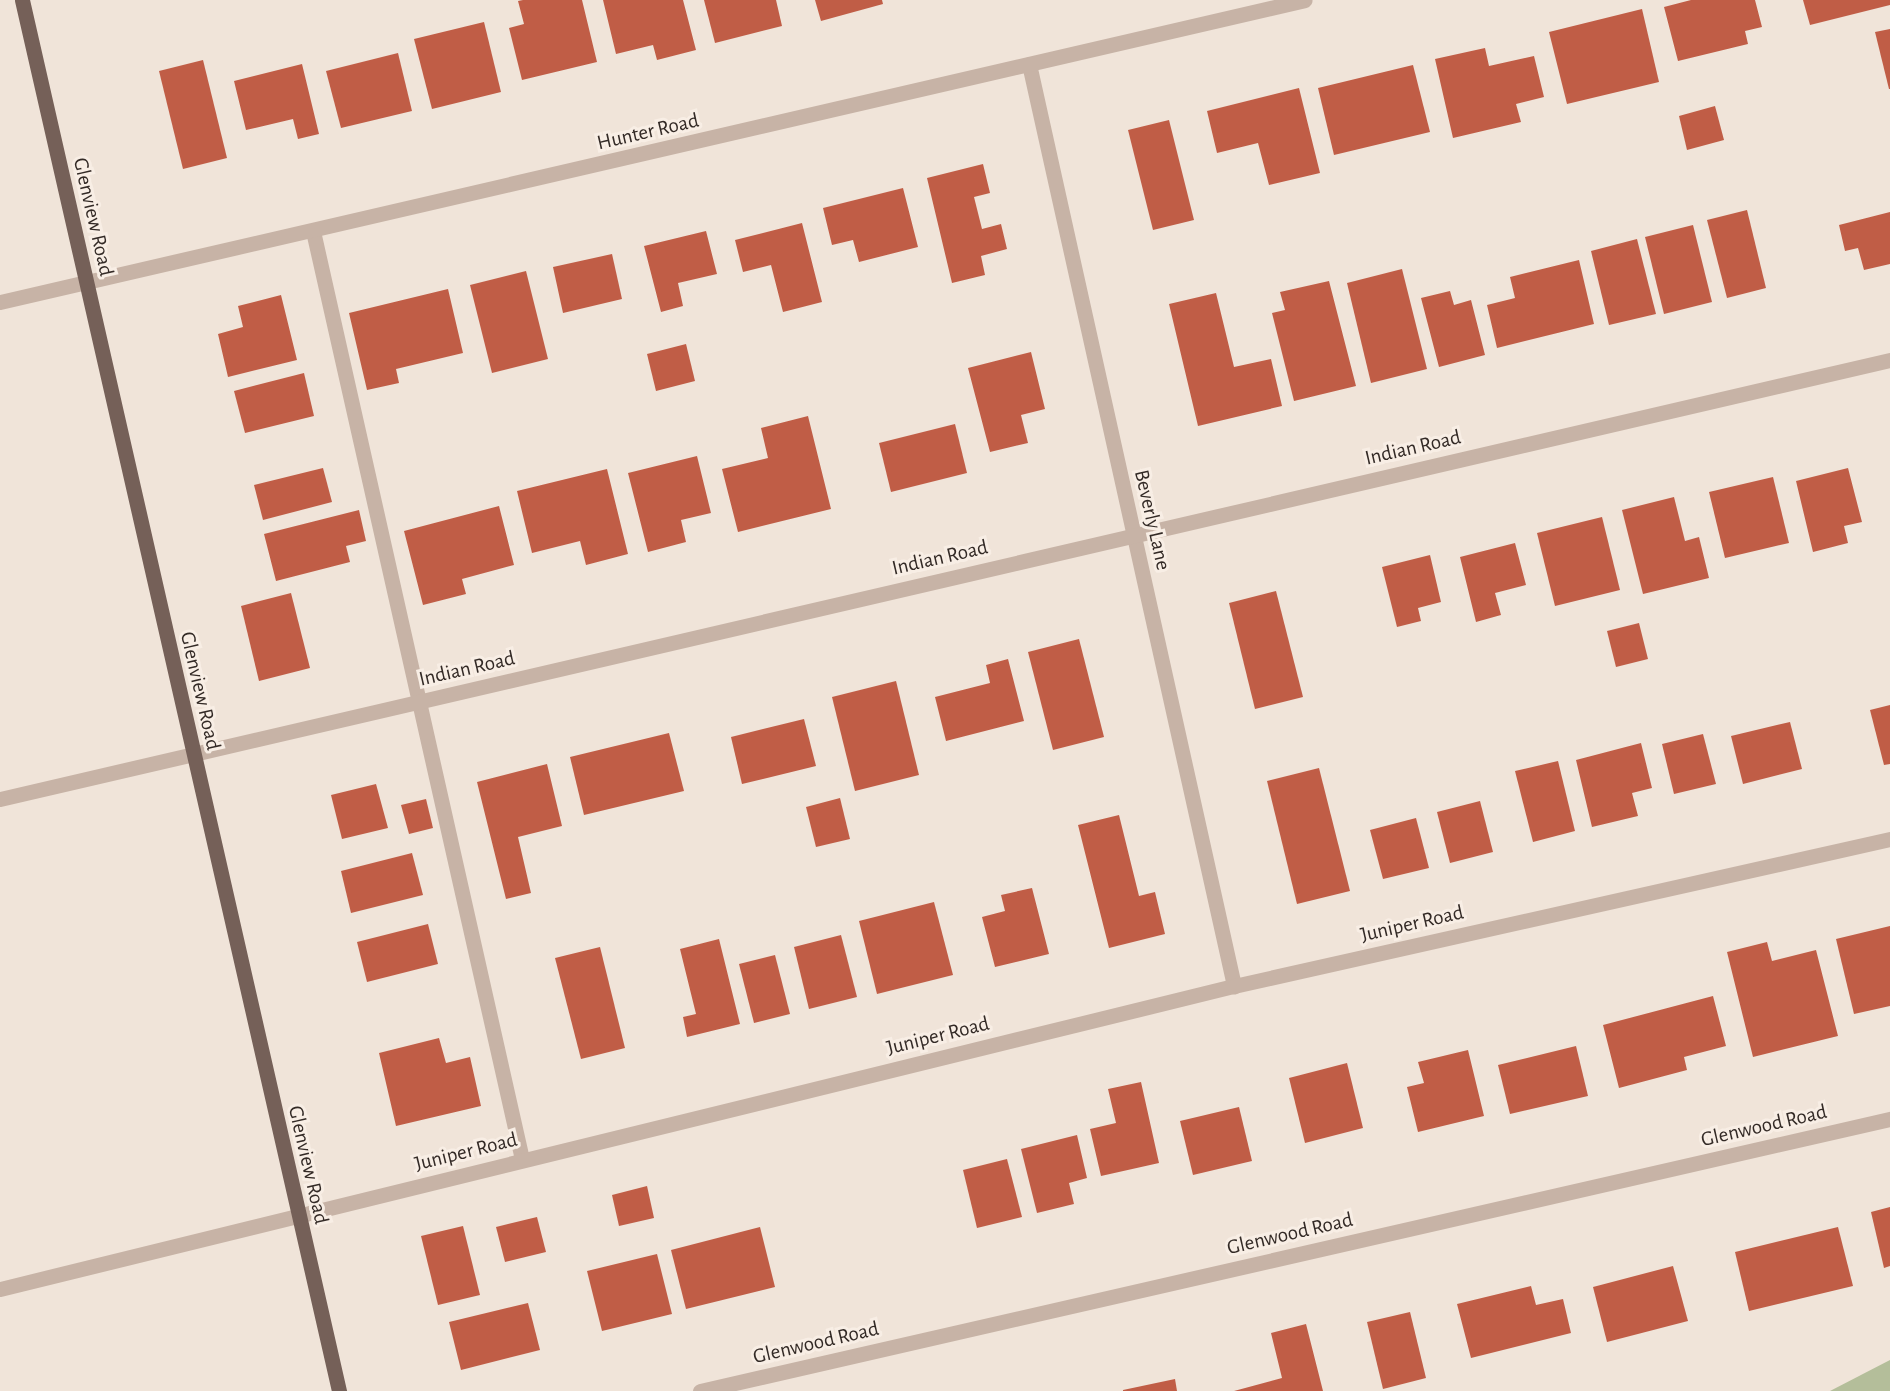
<!DOCTYPE html>
<style>
body{margin:0}
#map{position:relative;width:1890px;height:1391px;overflow:hidden;background:#f0e4d9;font-family:"Alegreya Sans",sans-serif}
div>[style]{position:absolute}
.green>*{inset:0;background:#b4be9a}
.building>*{inset:0;background:#c05d46}
.minor>*{height:15px;margin:-7.5px;padding:0 7.5px;transform-origin:7.5px;border-radius:7.5px;background:#c7b3a6}
.major>*{height:15px;margin:-7.5px;padding:0 7.5px;transform-origin:7.5px;border-radius:7.5px;background:#756058}
span{translate:-50% -50%;white-space:nowrap;text-align:center;line-height:1.15;-webkit-text-stroke:6px #f8eee5;paint-order:stroke}
.street-label{font-size:21px;color:#332a26}
</style>
<div id="map">
<div class="green">
<div style="clip-path:polygon(1890px 1360px,1890px 1391px,1830px 1391px)"></div>
</div>
<div class="building">
<div style="clip-path:polygon(523px 0,582px 0,597px 62px,522px 80px,509px 28px,524px 24px,518px 1px)"></div>
<div style="clip-path:polygon(603px 0,683px 0,696px 50px,657px 60px,653px 45px,616px 54px)"></div>
<div style="clip-path:polygon(704px 0,776px 0,782px 26px,715px 43px)"></div>
<div style="clip-path:polygon(815px 0,882px 0,883px 4px,821px 21px)"></div>
<div style="clip-path:polygon(1691px 0,1755px 0,1762px 27px,1745px 31px,1748px 44px,1678px 61px,1664px 7px)"></div>
<div style="clip-path:polygon(1803px 0,1890px 0,1890px 5px,1810px 25px)"></div>
<div style="clip-path:polygon(1642px 9px,1659px 82px,1567px 104px,1549px 32px)"></div>
<div style="clip-path:polygon(484px 22px,501px 92px,432px 109px,414px 39px)"></div>
<div style="clip-path:polygon(1890px 29px,1890px 89px,1889px 89px,1875px 32px)"></div>
<div style="clip-path:polygon(1485px 48px,1489px 66px,1534px 56px,1544px 97px,1516px 104px,1521px 122px,1453px 138px,1435px 59px)"></div>
<div style="clip-path:polygon(398px 53px,412px 111px,341px 128px,326px 71px)"></div>
<div style="clip-path:polygon(203px 60px,227px 158px,183px 169px,159px 71px)"></div>
<div style="clip-path:polygon(302px 64px,319px 134px,298px 139px,293px 119px,246px 130px,234px 81px)"></div>
<div style="clip-path:polygon(1413px 65px,1430px 132px,1334px 155px,1318px 88px)"></div>
<div style="clip-path:polygon(1299px 88px,1320px 173px,1269px 185px,1258px 143px,1217px 153px,1207px 111px)"></div>
<div style="clip-path:polygon(1715px 106px,1724px 140px,1687px 150px,1679px 116px)"></div>
<div style="clip-path:polygon(1169px 120px,1194px 220px,1153px 230px,1128px 130px)"></div>
<div style="clip-path:polygon(983px 164px,990px 193px,974px 197px,982px 229px,1001px 224px,1007px 249px,981px 256px,985px 275px,952px 283px,927px 178px)"></div>
<div style="clip-path:polygon(903px 188px,918px 247px,859px 262px,853px 240px,832px 245px,823px 208px)"></div>
<div style="clip-path:polygon(1747px 210px,1766px 288px,1727px 298px,1707px 220px)"></div>
<div style="clip-path:polygon(1890px 212px,1890px 264px,1864px 270px,1858px 248px,1845px 251px,1839px 225px)"></div>
<div style="clip-path:polygon(802px 223px,822px 302px,783px 312px,771px 265px,743px 272px,735px 240px)"></div>
<div style="clip-path:polygon(1693px 225px,1712px 302px,1664px 314px,1645px 237px)"></div>
<div style="clip-path:polygon(706px 231px,717px 274px,678px 283px,683px 306px,661px 312px,644px 246px)"></div>
<div style="clip-path:polygon(1637px 239px,1656px 314px,1609px 325px,1591px 251px)"></div>
<div style="clip-path:polygon(612px 254px,622px 299px,563px 313px,553px 267px)"></div>
<div style="clip-path:polygon(1579px 260px,1594px 324px,1497px 348px,1487px 305px,1515px 298px,1510px 277px)"></div>
<div style="clip-path:polygon(1402px 269px,1427px 369px,1371px 383px,1347px 283px)"></div>
<div style="clip-path:polygon(526px 271px,548px 359px,492px 373px,470px 285px)"></div>
<div style="clip-path:polygon(1329px 281px,1356px 386px,1294px 401px,1272px 313px,1285px 310px,1280px 292px)"></div>
<div style="clip-path:polygon(448px 289px,463px 353px,396px 369px,399px 383px,367px 390px,349px 313px)"></div>
<div style="clip-path:polygon(1450px 291px,1454px 305px,1471px 300px,1485px 355px,1439px 367px,1421px 298px)"></div>
<div style="clip-path:polygon(1216px 293px,1234px 367px,1271px 359px,1282px 406px,1198px 426px,1169px 304px)"></div>
<div style="clip-path:polygon(281px 295px,297px 360px,228px 377px,218px 334px,243px 327px,238px 306px)"></div>
<div style="clip-path:polygon(686px 344px,695px 381px,656px 391px,647px 354px)"></div>
<div style="clip-path:polygon(1031px 352px,1045px 409px,1021px 415px,1028px 443px,990px 452px,968px 368px)"></div>
<div style="clip-path:polygon(304px 373px,314px 416px,245px 433px,234px 391px)"></div>
<div style="clip-path:polygon(808px 416px,831px 509px,738px 532px,722px 469px,768px 458px,761px 428px)"></div>
<div style="clip-path:polygon(955px 424px,967px 473px,891px 492px,879px 443px)"></div>
<div style="clip-path:polygon(697px 456px,711px 513px,681px 520px,686px 542px,648px 552px,628px 473px)"></div>
<div style="clip-path:polygon(323px 468px,332px 502px,263px 520px,254px 485px)"></div>
<div style="clip-path:polygon(1848px 468px,1862px 522px,1844px 526px,1848px 543px,1813px 552px,1796px 481px)"></div>
<div style="clip-path:polygon(607px 469px,628px 554px,586px 565px,580px 541px,532px 553px,517px 491px)"></div>
<div style="clip-path:polygon(1773px 477px,1789px 543px,1725px 558px,1709px 492px)"></div>
<div style="clip-path:polygon(1674px 497px,1685px 541px,1699px 537px,1709px 578px,1643px 594px,1622px 510px)"></div>
<div style="clip-path:polygon(499px 506px,514px 565px,462px 579px,466px 594px,423px 605px,404px 531px)"></div>
<div style="clip-path:polygon(359px 510px,366px 541px,346px 546px,350px 562px,276px 581px,264px 534px)"></div>
<div style="clip-path:polygon(1602px 517px,1620px 590px,1555px 606px,1537px 533px)"></div>
<div style="clip-path:polygon(1515px 543px,1526px 585px,1495px 593px,1501px 615px,1476px 622px,1460px 557px)"></div>
<div style="clip-path:polygon(1430px 555px,1441px 602px,1418px 608px,1421px 621px,1397px 627px,1382px 567px)"></div>
<div style="clip-path:polygon(1276px 591px,1303px 697px,1255px 709px,1229px 603px)"></div>
<div style="clip-path:polygon(291px 593px,310px 668px,259px 681px,241px 606px)"></div>
<div style="clip-path:polygon(1639px 623px,1648px 659px,1616px 667px,1607px 631px)"></div>
<div style="clip-path:polygon(1079px 639px,1104px 737px,1053px 750px,1028px 652px)"></div>
<div style="clip-path:polygon(1008px 659px,1024px 721px,946px 741px,935px 697px,990px 683px,986px 665px)"></div>
<div style="clip-path:polygon(896px 681px,919px 775px,855px 791px,832px 697px)"></div>
<div style="clip-path:polygon(1890px 705px,1890px 764px,1884px 765px,1870px 710px)"></div>
<div style="clip-path:polygon(804px 719px,816px 766px,742px 784px,731px 737px)"></div>
<div style="clip-path:polygon(1790px 722px,1802px 769px,1743px 784px,1731px 736px)"></div>
<div style="clip-path:polygon(669px 733px,684px 791px,584px 815px,570px 757px)"></div>
<div style="clip-path:polygon(1703px 734px,1716px 784px,1674px 794px,1662px 744px)"></div>
<div style="clip-path:polygon(1641px 743px,1652px 788px,1632px 793px,1638px 816px,1592px 827px,1576px 760px)"></div>
<div style="clip-path:polygon(1558px 761px,1575px 831px,1533px 842px,1515px 771px)"></div>
<div style="clip-path:polygon(547px 764px,562px 826px,518px 837px,531px 893px,506px 899px,477px 782px)"></div>
<div style="clip-path:polygon(1319px 768px,1350px 891px,1297px 904px,1267px 781px)"></div>
<div style="clip-path:polygon(376px 784px,388px 828px,342px 839px,331px 795px)"></div>
<div style="clip-path:polygon(840px 798px,850px 839px,816px 847px,806px 807px)"></div>
<div style="clip-path:polygon(426px 799px,433px 828px,409px 834px,401px 805px)"></div>
<div style="clip-path:polygon(1480px 801px,1493px 852px,1450px 863px,1437px 812px)"></div>
<div style="clip-path:polygon(1119px 815px,1139px 896px,1155px 892px,1165px 934px,1109px 948px,1078px 825px)"></div>
<div style="clip-path:polygon(1416px 818px,1429px 868px,1383px 879px,1370px 830px)"></div>
<div style="clip-path:polygon(412px 853px,423px 895px,351px 913px,341px 871px)"></div>
<div style="clip-path:polygon(1032px 888px,1049px 954px,995px 967px,982px 917px,1005px 911px,1001px 895px)"></div>
<div style="clip-path:polygon(934px 902px,953px 975px,877px 994px,859px 921px)"></div>
<div style="clip-path:polygon(428px 924px,438px 964px,367px 982px,357px 942px)"></div>
<div style="clip-path:polygon(1890px 926px,1890px 1006px,1854px 1014px,1836px 939px)"></div>
<div style="clip-path:polygon(841px 935px,857px 997px,809px 1009px,794px 947px)"></div>
<div style="clip-path:polygon(719px 939px,740px 1024px,687px 1037px,683px 1017px,696px 1014px,680px 949px)"></div>
<div style="clip-path:polygon(1767px 942px,1772px 961px,1816px 950px,1838px 1036px,1753px 1057px,1727px 952px)"></div>
<div style="clip-path:polygon(600px 947px,625px 1048px,581px 1059px,555px 958px)"></div>
<div style="clip-path:polygon(775px 955px,790px 1014px,754px 1023px,739px 964px)"></div>
<div style="clip-path:polygon(1713px 996px,1726px 1046px,1684px 1057px,1687px 1070px,1619px 1088px,1603px 1025px)"></div>
<div style="clip-path:polygon(439px 1038px,446px 1063px,470px 1057px,481px 1106px,396px 1126px,379px 1053px)"></div>
<div style="clip-path:polygon(1576px 1046px,1588px 1096px,1510px 1114px,1498px 1065px)"></div>
<div style="clip-path:polygon(1468px 1050px,1484px 1116px,1418px 1132px,1407px 1087px,1424px 1083px,1418px 1062px)"></div>
<div style="clip-path:polygon(1347px 1063px,1363px 1128px,1305px 1143px,1289px 1078px)"></div>
<div style="clip-path:polygon(1141px 1082px,1159px 1163px,1101px 1176px,1090px 1129px,1116px 1123px,1108px 1089px)"></div>
<div style="clip-path:polygon(1239px 1107px,1252px 1161px,1193px 1175px,1180px 1121px)"></div>
<div style="clip-path:polygon(1077px 1135px,1087px 1178px,1069px 1183px,1074px 1204px,1037px 1213px,1021px 1149px)"></div>
<div style="clip-path:polygon(1007px 1159px,1022px 1217px,977px 1228px,963px 1170px)"></div>
<div style="clip-path:polygon(647px 1186px,654px 1218px,619px 1226px,612px 1195px)"></div>
<div style="clip-path:polygon(1890px 1207px,1890px 1266px,1884px 1268px,1871px 1212px)"></div>
<div style="clip-path:polygon(537px 1217px,546px 1252px,505px 1262px,496px 1227px)"></div>
<div style="clip-path:polygon(463px 1226px,480px 1295px,438px 1305px,421px 1236px)"></div>
<div style="clip-path:polygon(760px 1227px,775px 1287px,686px 1309px,671px 1250px)"></div>
<div style="clip-path:polygon(1838px 1227px,1853px 1286px,1749px 1311px,1735px 1252px)"></div>
<div style="clip-path:polygon(657px 1254px,672px 1314px,602px 1331px,587px 1271px)"></div>
<div style="clip-path:polygon(1673px 1266px,1688px 1321px,1607px 1342px,1593px 1287px)"></div>
<div style="clip-path:polygon(1531px 1286px,1536px 1305px,1563px 1299px,1571px 1333px,1471px 1358px,1457px 1304px)"></div>
<div style="clip-path:polygon(528px 1303px,540px 1350px,461px 1370px,449px 1322px)"></div>
<div style="clip-path:polygon(1410px 1312px,1426px 1378px,1383px 1389px,1367px 1322px)"></div>
<div style="clip-path:polygon(1306px 1324px,1323px 1391px,1234px 1391px,1282px 1378px,1271px 1333px)"></div>
<div style="clip-path:polygon(1175px 1379px,1177px 1391px,1123px 1391px,1123px 1390px)"></div>
</div>
<div class="minor">
<div style="left:1029px;top:64px;width:945px;rotate:77.46deg"></div>
<div style="left:313px;top:231px;width:951px;rotate:77.31deg"></div>
<div style="left:0;top:302px;width:1339px;rotate:-13.03deg"></div>
<div style="left:0;top:799px;width:1940px;rotate:-13.08deg"></div>
<div style="left:0;top:1289px;width:1271px;rotate:-13.8deg"></div>
<div style="left:1234px;top:986px;width:672px;rotate:-12.63deg"></div>
<div style="left:700px;top:1391px;width:1221px;rotate:-12.88deg"></div>
</div>
<div class="major">
<div style="left:22px;top:0;width:1427px;rotate:77.16deg"></div>
</div>
<div class="street-label">
<span style="left:648px;top:132px;rotate:-13deg">Hunter Road</span>
<span style="left:93px;top:217px;rotate:77deg">Glenview Road</span>
<span style="left:1413px;top:448px;rotate:-13deg">Indian Road</span>
<span style="left:1152px;top:520px;rotate:77deg">Beverly Lane</span>
<span style="left:940px;top:558px;rotate:-13deg">Indian Road</span>
<span style="left:467px;top:669px;rotate:-13deg">Indian Road</span>
<span style="left:200px;top:691px;rotate:77deg">Glenview Road</span>
<span style="left:1412px;top:924px;rotate:-13deg">Juniper Road</span>
<span style="left:938px;top:1036px;rotate:-14deg">Juniper Road</span>
<span style="left:1764px;top:1126px;rotate:-13deg">Glenwood Road</span>
<span style="left:466px;top:1152px;rotate:-14deg">Juniper Road</span>
<span style="left:308px;top:1165px;rotate:77deg">Glenview Road</span>
<span style="left:1290px;top:1234px;rotate:-13deg">Glenwood Road</span>
<span style="left:816px;top:1343px;rotate:-13deg">Glenwood Road</span>
</div>
</div>
